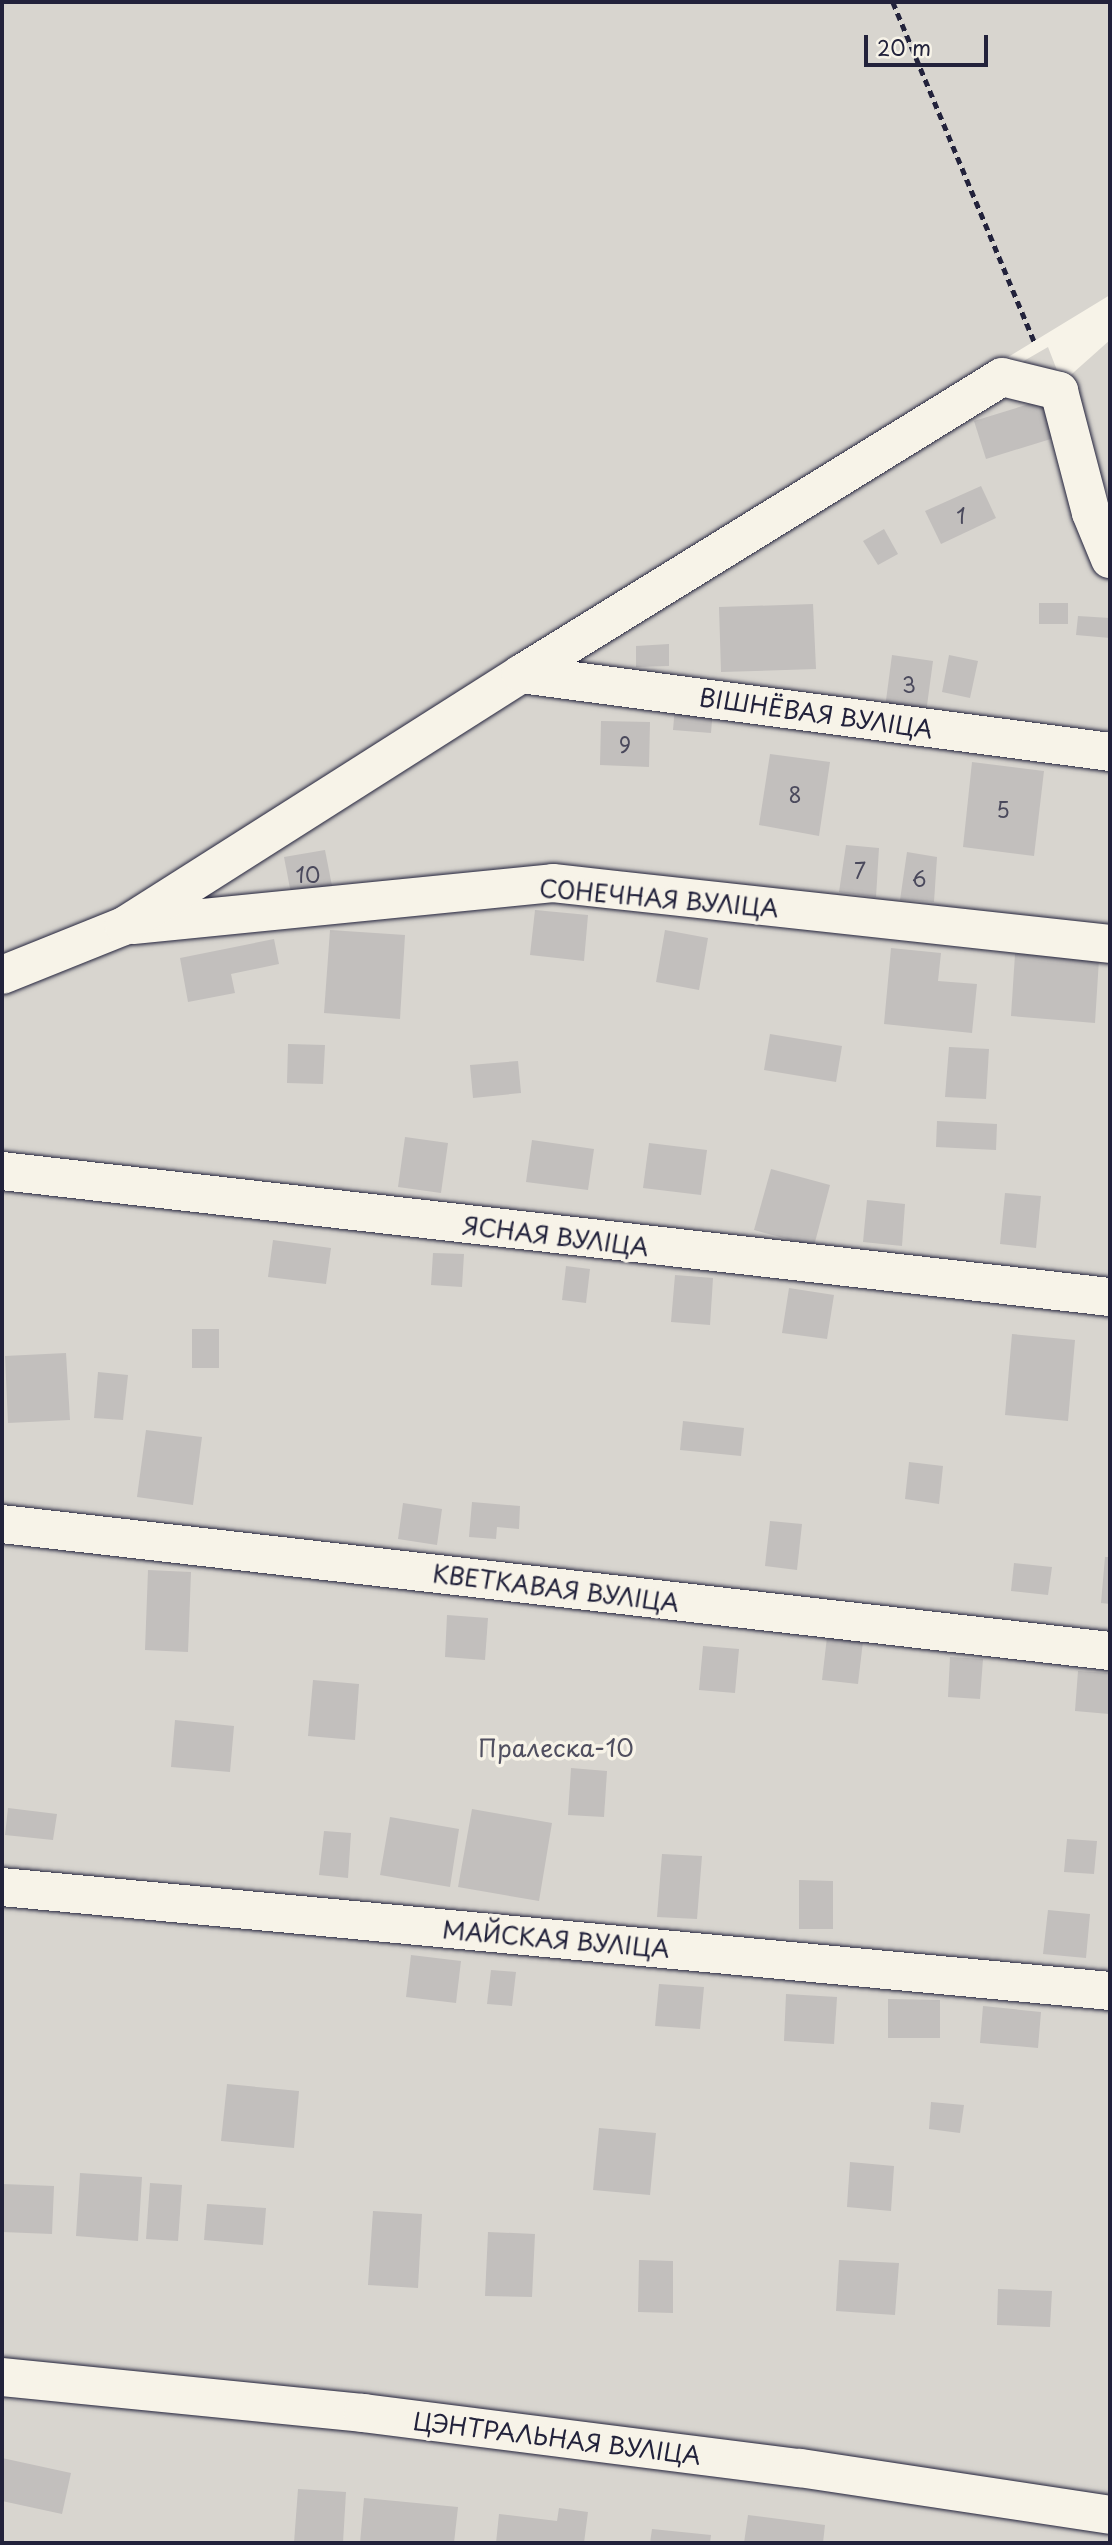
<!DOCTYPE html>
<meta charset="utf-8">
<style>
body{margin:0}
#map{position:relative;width:1112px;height:2545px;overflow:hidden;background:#f7f3e8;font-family:"Playpen Sans",sans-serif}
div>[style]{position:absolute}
.green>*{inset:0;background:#d8d5cf}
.building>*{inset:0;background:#c2bfbd}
.path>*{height:4.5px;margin-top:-2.25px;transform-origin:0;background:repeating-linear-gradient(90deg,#22223b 0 7px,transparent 0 12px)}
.roads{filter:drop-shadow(0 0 2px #22223b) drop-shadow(0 0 2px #22223b)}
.minor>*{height:38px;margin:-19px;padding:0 19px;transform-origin:19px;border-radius:19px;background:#f7f3e8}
span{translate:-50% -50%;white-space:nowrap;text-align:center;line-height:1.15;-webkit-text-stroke:7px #f7f3e8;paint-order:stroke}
.number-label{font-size:21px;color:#4a495c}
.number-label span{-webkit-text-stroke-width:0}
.street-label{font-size:24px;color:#22223b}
.park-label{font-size:24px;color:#504f60}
.frame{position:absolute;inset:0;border:4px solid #22223b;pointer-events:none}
.scale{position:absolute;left:864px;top:35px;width:124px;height:32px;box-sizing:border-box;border:4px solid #22223b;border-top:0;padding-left:9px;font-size:21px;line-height:24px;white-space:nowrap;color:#22223b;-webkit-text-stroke:5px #f7f3e8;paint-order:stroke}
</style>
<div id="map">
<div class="green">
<div style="clip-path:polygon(2px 2px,1110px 2px,1110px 295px,610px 600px,1048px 347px,1110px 507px,1110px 2543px,2px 2543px)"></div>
<div style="clip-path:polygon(1110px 340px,1110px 500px,1064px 381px)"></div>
</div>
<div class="building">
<div style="clip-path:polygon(1042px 400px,1054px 438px,986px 459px,974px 421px)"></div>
<div style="clip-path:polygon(981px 486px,996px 518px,941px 544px,925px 511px)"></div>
<div style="clip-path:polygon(884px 529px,898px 554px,878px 565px,863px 541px)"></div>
<div style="clip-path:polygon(1039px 603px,1068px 603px,1068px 624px,1039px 624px)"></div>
<div style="clip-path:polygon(813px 604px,816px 669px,721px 672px,719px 607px)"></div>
<div style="clip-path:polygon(1078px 616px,1110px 618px,1110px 638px,1076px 635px)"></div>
<div style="clip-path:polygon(669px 644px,669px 666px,636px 667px,636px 646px)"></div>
<div style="clip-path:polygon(892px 655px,933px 661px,926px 713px,885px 708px)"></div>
<div style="clip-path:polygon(949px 655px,978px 661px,970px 698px,942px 692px)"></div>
<div style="clip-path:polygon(675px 707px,713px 709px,711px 733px,673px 730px)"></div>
<div style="clip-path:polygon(601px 721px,650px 722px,649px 767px,600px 765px)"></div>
<div style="clip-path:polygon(770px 754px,830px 762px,819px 836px,759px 825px)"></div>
<div style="clip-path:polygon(972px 762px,1044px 771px,1034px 856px,963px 847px)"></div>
<div style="clip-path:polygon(846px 845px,879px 848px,876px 897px,839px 892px)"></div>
<div style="clip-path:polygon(325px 850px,333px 891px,292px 899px,284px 857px)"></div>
<div style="clip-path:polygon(907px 852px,937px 857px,934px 902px,900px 900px)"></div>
<div style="clip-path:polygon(535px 910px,588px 915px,584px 961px,530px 955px)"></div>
<div style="clip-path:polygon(330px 930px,405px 935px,400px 1019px,324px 1013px)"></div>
<div style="clip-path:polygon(665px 930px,708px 938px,699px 990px,656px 982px)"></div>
<div style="clip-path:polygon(274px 939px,279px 964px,231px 974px,235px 993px,188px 1002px,180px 958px)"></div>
<div style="clip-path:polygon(891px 948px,941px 953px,938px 981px,977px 984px,972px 1033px,884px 1024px)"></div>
<div style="clip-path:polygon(1015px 954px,1099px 959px,1095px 1023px,1011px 1016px)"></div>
<div style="clip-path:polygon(770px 1034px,842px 1046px,836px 1082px,764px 1070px)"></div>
<div style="clip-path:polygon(288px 1044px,325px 1045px,323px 1084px,287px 1083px)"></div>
<div style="clip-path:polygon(949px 1047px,989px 1049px,986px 1099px,945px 1097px)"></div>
<div style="clip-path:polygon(518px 1061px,521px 1093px,473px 1098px,470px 1065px)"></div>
<div style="clip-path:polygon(937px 1121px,997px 1124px,996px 1150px,936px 1147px)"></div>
<div style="clip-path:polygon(405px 1137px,448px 1143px,441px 1193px,398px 1187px)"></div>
<div style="clip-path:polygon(532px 1140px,594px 1149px,588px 1190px,526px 1182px)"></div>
<div style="clip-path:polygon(649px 1143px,707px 1150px,701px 1195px,643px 1188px)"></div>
<div style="clip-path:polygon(771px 1169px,830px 1185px,814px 1246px,754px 1230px)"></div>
<div style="clip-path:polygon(1005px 1193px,1041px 1196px,1036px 1248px,1000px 1244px)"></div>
<div style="clip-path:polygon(867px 1200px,905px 1204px,902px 1246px,863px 1242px)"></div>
<div style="clip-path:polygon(273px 1240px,331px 1248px,326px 1284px,268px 1277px)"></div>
<div style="clip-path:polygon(433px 1253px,464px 1254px,462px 1287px,431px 1285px)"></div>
<div style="clip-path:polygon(566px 1266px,590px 1269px,586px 1303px,562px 1300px)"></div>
<div style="clip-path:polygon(675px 1275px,713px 1278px,710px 1325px,671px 1322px)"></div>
<div style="clip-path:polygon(789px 1288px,834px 1295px,827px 1339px,782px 1333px)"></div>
<div style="clip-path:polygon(192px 1329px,219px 1329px,219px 1368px,192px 1368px)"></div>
<div style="clip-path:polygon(1012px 1334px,1075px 1340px,1068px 1421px,1005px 1415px)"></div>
<div style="clip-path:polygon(66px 1353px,70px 1420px,8px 1423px,5px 1356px)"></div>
<div style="clip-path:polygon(98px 1372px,128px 1375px,123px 1420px,94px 1418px)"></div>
<div style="clip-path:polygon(683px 1421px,744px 1428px,741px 1456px,680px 1450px)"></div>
<div style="clip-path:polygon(146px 1430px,202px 1437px,193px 1505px,137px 1497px)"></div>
<div style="clip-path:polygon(909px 1462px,943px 1466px,939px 1504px,905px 1499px)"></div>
<div style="clip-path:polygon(472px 1502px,520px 1506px,519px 1529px,497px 1527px,496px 1539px,469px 1537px)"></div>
<div style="clip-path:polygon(403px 1503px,442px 1509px,437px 1545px,398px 1539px)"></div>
<div style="clip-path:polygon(770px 1521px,802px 1524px,797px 1570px,765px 1566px)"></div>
<div style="clip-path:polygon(1105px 1557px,1110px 1557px,1110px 1604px,1101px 1603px)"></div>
<div style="clip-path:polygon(1014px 1563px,1052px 1567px,1048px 1595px,1011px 1591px)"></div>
<div style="clip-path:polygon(148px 1570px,191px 1572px,188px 1652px,145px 1650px)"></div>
<div style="clip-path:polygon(447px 1615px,488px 1618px,485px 1660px,445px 1657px)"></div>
<div style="clip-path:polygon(827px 1637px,863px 1641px,858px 1684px,822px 1680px)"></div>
<div style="clip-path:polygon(703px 1646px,739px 1649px,735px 1693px,699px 1690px)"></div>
<div style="clip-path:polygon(950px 1657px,983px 1659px,980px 1699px,948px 1697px)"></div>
<div style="clip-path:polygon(1078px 1671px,1110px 1673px,1109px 1714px,1075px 1711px)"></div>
<div style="clip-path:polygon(313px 1680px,359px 1684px,355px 1740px,308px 1736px)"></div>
<div style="clip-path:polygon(175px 1720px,234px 1726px,230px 1772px,171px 1767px)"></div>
<div style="clip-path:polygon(571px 1768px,607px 1771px,604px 1817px,568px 1815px)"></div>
<div style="clip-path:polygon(8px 1808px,57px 1814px,53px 1840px,5px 1835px)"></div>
<div style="clip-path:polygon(472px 1809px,552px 1823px,539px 1901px,458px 1887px)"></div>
<div style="clip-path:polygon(390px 1817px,459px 1829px,450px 1887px,380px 1875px)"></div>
<div style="clip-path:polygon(324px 1831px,351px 1833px,348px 1878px,319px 1875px)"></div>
<div style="clip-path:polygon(1067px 1839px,1097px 1841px,1094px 1874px,1064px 1872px)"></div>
<div style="clip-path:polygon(662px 1854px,702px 1856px,697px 1919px,657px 1917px)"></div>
<div style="clip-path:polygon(799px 1880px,833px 1881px,833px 1929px,799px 1929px)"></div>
<div style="clip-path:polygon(1048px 1910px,1090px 1914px,1086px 1958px,1043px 1954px)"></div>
<div style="clip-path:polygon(411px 1955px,461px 1961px,456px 2003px,406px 1997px)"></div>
<div style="clip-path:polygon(491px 1970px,516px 1972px,512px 2006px,487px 2004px)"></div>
<div style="clip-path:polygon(659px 1984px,704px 1987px,700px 2029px,655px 2026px)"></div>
<div style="clip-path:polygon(786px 1994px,837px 1997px,834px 2044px,784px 2041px)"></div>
<div style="clip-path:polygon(888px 1999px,940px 2000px,940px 2038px,888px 2038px)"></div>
<div style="clip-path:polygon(983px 2006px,1041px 2012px,1038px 2048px,980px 2043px)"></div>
<div style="clip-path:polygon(227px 2084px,299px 2091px,294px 2148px,221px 2141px)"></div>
<div style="clip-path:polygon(931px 2102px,964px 2105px,960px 2133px,929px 2129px)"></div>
<div style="clip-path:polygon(599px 2128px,656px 2133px,650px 2195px,593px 2190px)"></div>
<div style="clip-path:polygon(850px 2162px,894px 2166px,891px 2211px,847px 2207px)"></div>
<div style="clip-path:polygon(80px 2173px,142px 2177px,138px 2241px,76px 2236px)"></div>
<div style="clip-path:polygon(150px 2183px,182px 2185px,178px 2241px,146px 2239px)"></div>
<div style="clip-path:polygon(2px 2184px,54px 2186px,52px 2234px,2px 2232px)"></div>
<div style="clip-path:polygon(207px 2204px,266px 2208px,263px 2245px,204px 2240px)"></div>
<div style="clip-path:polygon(373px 2211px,422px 2214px,418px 2288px,368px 2285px)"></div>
<div style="clip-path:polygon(488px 2232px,535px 2234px,532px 2297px,485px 2296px)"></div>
<div style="clip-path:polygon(639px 2260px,673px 2261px,673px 2313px,638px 2312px)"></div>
<div style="clip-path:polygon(839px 2260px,899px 2263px,895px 2315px,836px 2311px)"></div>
<div style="clip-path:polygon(998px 2289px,1052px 2291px,1050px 2327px,997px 2325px)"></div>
<div style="clip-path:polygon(2px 2458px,71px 2473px,62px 2514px,2px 2501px)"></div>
<div style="clip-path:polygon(298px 2489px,346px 2492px,343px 2543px,294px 2543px)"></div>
<div style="clip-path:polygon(364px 2498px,458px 2507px,454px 2543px,360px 2543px)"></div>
<div style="clip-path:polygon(559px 2508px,588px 2512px,584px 2543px,496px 2543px,499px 2514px,557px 2521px)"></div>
<div style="clip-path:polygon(748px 2515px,825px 2525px,823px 2543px,744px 2543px)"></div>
<div style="clip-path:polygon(652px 2529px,711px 2535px,710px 2543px,650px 2543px)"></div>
</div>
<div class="path">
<div style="left:893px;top:2px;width:369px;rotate:67.4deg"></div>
</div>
<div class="roads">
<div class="minor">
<div style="left:521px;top:674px;width:594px;rotate:7.54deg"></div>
<div style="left:133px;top:925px;width:422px;rotate:-5.7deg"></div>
<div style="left:553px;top:883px;width:560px;rotate:6.25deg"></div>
<div style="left:2px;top:975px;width:131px;rotate:-21.9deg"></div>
<div style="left:124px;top:926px;width:470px;rotate:-32.4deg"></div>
<div style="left:521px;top:674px;width:565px;rotate:-31.69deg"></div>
<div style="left:1002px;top:377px;width:59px;rotate:13.8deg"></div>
<div style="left:1059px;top:391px;width:126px;rotate:75.3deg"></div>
<div style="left:1091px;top:513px;width:50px;rotate:67.6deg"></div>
<div style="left:2px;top:1171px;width:1115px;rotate:6.49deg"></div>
<div style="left:2px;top:1524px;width:1115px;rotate:6.54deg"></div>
<div style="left:2px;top:1887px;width:1113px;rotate:5.36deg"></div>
<div style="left:2px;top:2377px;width:363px;rotate:5.7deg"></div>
<div style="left:363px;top:2413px;width:440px;rotate:7.2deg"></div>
<div style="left:800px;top:2468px;width:314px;rotate:8.6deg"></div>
</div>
</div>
<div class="number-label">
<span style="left:961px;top:515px">1</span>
<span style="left:909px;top:684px">3</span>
<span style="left:625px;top:744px">9</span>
<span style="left:795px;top:794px">8</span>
<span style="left:1003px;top:809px">5</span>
<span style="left:860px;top:870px">7</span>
<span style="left:308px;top:874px">10</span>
<span style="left:919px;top:878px">6</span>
</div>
<div class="street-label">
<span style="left:816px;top:713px;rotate:8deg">ВІШНЁВАЯ ВУЛІЦА</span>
<span style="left:659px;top:898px;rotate:5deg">СОНЕЧНАЯ ВУЛІЦА</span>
<span style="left:556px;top:1236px;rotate:7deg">ЯСНАЯ ВУЛІЦА</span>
<span style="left:556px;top:1588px;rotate:7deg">КВЕТКАВАЯ ВУЛІЦА</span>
<span style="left:556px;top:1939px;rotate:5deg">МАЙСКАЯ ВУЛІЦА</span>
<span style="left:557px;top:2438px;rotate:7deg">ЦЭНТРАЛЬНАЯ ВУЛІЦА</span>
</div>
<div class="park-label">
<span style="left:556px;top:1748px">Пралеска-10</span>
</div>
<div class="frame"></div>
<div class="scale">20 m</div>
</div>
